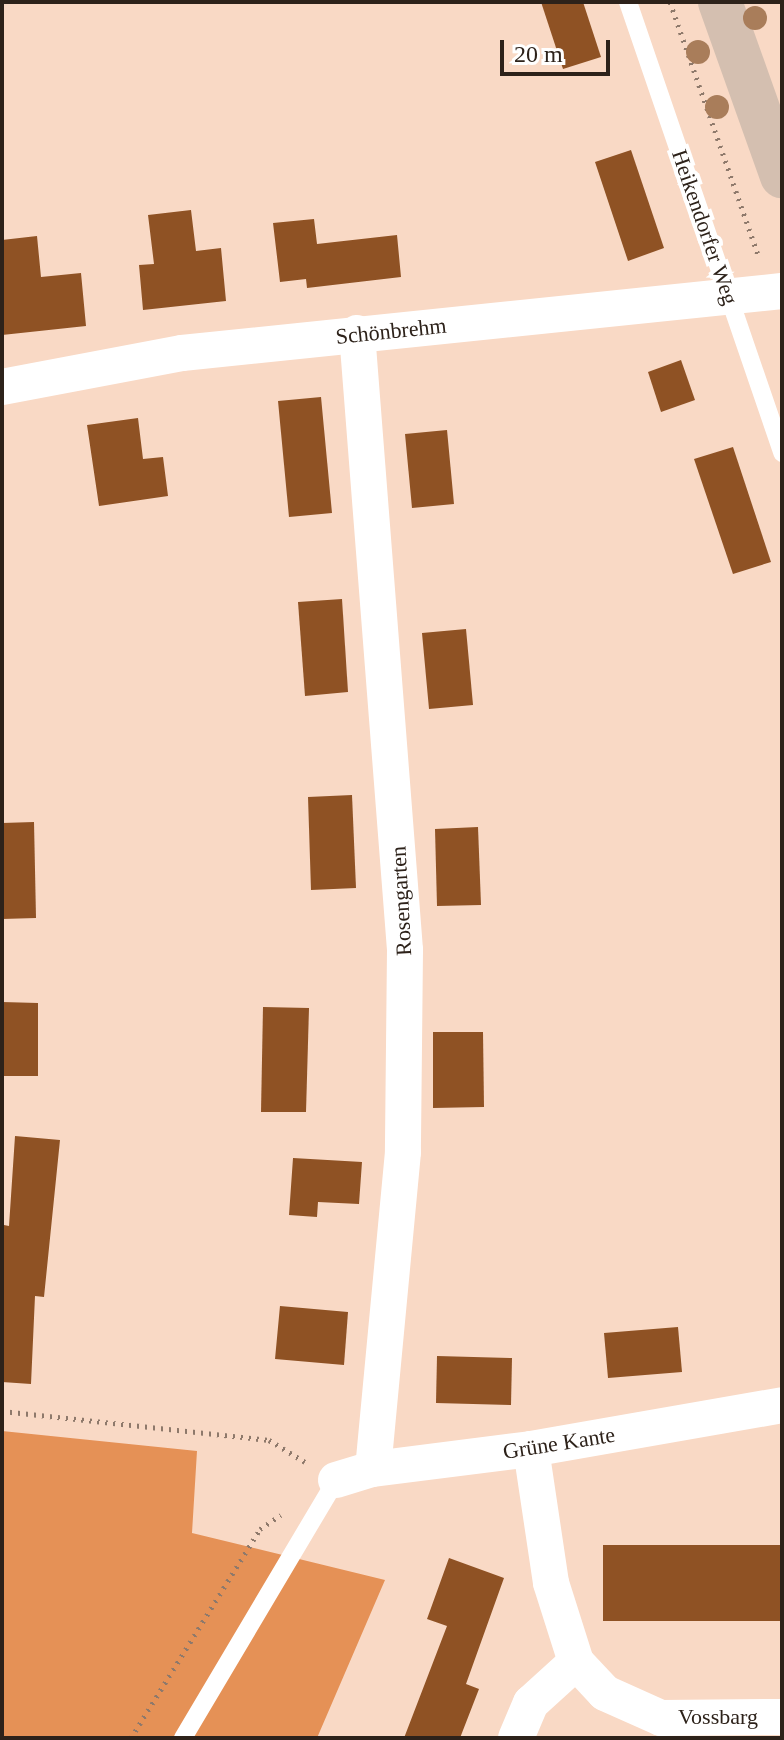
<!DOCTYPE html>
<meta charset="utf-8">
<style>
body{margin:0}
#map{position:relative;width:784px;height:1740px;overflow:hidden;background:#f9d9c5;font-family:"Times New Roman",serif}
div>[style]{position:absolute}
.forest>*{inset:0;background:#e59156}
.building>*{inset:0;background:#8f5224}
.path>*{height:5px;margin-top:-2.5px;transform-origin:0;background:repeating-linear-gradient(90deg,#8e796b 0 2px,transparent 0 8px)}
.lane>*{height:18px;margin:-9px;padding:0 9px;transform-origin:9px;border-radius:9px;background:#fff}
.street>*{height:36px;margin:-18px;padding:0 18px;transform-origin:18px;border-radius:18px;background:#fff}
.secondary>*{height:44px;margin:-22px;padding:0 22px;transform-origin:22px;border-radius:22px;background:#d4bfb0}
.trees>*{width:24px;height:24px;margin:-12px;border-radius:50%;background:#a97d5a}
span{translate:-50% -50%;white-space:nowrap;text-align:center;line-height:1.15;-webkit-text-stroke:8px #fff;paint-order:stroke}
.street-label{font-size:22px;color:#2d221a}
.frame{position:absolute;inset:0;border:4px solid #2d221a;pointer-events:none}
.scale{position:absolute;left:500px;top:40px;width:110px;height:36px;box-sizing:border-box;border:4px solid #2d221a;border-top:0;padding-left:10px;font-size:24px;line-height:28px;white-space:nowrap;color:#2d221a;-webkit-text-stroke:6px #fff;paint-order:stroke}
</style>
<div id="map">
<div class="forest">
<div style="clip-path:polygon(2px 1431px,197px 1451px,192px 1533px,385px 1580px,317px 1738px,2px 1738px)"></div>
</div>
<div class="building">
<div style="clip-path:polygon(541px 2px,583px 2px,601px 57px,563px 69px)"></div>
<div style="clip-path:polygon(631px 150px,664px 248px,628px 261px,595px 162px)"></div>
<div style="clip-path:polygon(191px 210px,196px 251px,221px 248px,226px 301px,143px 310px,139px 265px,154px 264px,148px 215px)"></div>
<div style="clip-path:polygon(314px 219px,317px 244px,397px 235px,401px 277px,307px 288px,306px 279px,280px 282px,273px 223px)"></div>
<div style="clip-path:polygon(37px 236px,41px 277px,81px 273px,86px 326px,2px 335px,2px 240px)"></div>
<div style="clip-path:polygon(681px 360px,695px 400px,661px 412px,648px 372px)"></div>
<div style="clip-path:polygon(321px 397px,332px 513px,289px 517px,278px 401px)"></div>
<div style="clip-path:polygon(138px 418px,143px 459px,163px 457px,168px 496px,99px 506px,87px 425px)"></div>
<div style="clip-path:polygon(447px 430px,454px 504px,412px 508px,405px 434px)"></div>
<div style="clip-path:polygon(733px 447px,771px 562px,733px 574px,694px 459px)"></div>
<div style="clip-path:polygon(342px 599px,348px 692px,305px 696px,298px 602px)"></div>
<div style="clip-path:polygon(466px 629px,473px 705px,429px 709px,422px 633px)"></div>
<div style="clip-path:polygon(352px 795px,356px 888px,311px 890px,308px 797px)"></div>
<div style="clip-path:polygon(34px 822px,36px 918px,2px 919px,2px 823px)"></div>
<div style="clip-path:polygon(478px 827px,481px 905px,437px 906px,435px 829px)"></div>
<div style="clip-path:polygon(2px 1002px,38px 1003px,38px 1076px,2px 1076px)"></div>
<div style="clip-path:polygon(263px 1007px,309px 1008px,306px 1112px,261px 1112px)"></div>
<div style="clip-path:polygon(433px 1032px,483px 1032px,484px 1107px,433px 1108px)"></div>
<div style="clip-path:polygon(15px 1136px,60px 1140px,44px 1297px,35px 1296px,31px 1384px,2px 1382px,2px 1244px,4px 1225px,9px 1226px)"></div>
<div style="clip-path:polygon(293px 1158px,362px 1162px,359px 1204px,318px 1202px,317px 1217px,289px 1215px)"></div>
<div style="clip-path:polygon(280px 1306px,348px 1312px,344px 1365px,275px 1359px)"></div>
<div style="clip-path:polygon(678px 1327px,682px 1372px,608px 1378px,604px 1333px)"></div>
<div style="clip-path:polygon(437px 1356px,512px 1358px,511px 1405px,436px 1403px)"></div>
<div style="clip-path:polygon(603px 1545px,782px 1545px,782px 1621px,603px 1621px)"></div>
<div style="clip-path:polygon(449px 1558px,504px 1578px,466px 1684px,479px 1689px,460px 1738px,404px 1738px,447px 1626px,427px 1619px)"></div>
</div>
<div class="path">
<div style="left:670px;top:2px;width:271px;rotate:70.8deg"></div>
<div style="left:2px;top:1411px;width:269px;rotate:6.2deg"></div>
<div style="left:269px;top:1440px;width:42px;rotate:31.4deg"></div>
<div style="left:131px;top:1738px;width:246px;rotate:-58.3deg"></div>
<div style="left:260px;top:1529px;width:25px;rotate:-34deg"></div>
</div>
<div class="lane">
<div style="left:628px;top:2px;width:477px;rotate:71.1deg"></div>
<div style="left:183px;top:1738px;width:300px;rotate:-59.3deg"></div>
</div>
<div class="street">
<div style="left:357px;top:333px;width:619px;rotate:85.55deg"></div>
<div style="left:405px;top:950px;width:202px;rotate:90.6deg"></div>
<div style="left:403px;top:1152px;width:318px;rotate:95.4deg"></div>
<div style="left:2px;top:387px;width:183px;rotate:-10.7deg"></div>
<div style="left:182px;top:353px;width:603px;rotate:-5.9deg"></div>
<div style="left:531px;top:1449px;width:135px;rotate:81.5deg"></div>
<div style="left:551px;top:1583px;width:83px;rotate:72.4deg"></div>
<div style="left:576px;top:1662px;width:42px;rotate:46.9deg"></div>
<div style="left:605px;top:1693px;width:61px;rotate:24.1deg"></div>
<div style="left:661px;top:1718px;width:121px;rotate:-0.5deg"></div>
<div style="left:336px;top:1480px;width:39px;rotate:-17deg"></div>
<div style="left:373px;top:1469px;width:159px;rotate:-7.2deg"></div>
<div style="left:531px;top:1449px;width:255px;rotate:-9.9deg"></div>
<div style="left:516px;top:1738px;width:38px;rotate:-67deg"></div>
<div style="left:531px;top:1703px;width:61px;rotate:-42.3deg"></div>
</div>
<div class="secondary">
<div style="left:720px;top:2px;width:185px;rotate:70.4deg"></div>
</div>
<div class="trees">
<div style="left:755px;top:18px"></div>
<div style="left:698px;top:52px"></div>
<div style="left:717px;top:107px"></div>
</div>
<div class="street-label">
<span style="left:705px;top:227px;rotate:71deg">Heikendorfer Weg</span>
<span style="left:391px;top:331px;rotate:-6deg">Schönbrehm</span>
<span style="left:401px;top:901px;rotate:-93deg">Rosengarten</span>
<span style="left:559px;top:1443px;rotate:-9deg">Grüne Kante</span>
<span style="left:718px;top:1717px">Vossbarg</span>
</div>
<div class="frame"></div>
<div class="scale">20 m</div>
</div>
